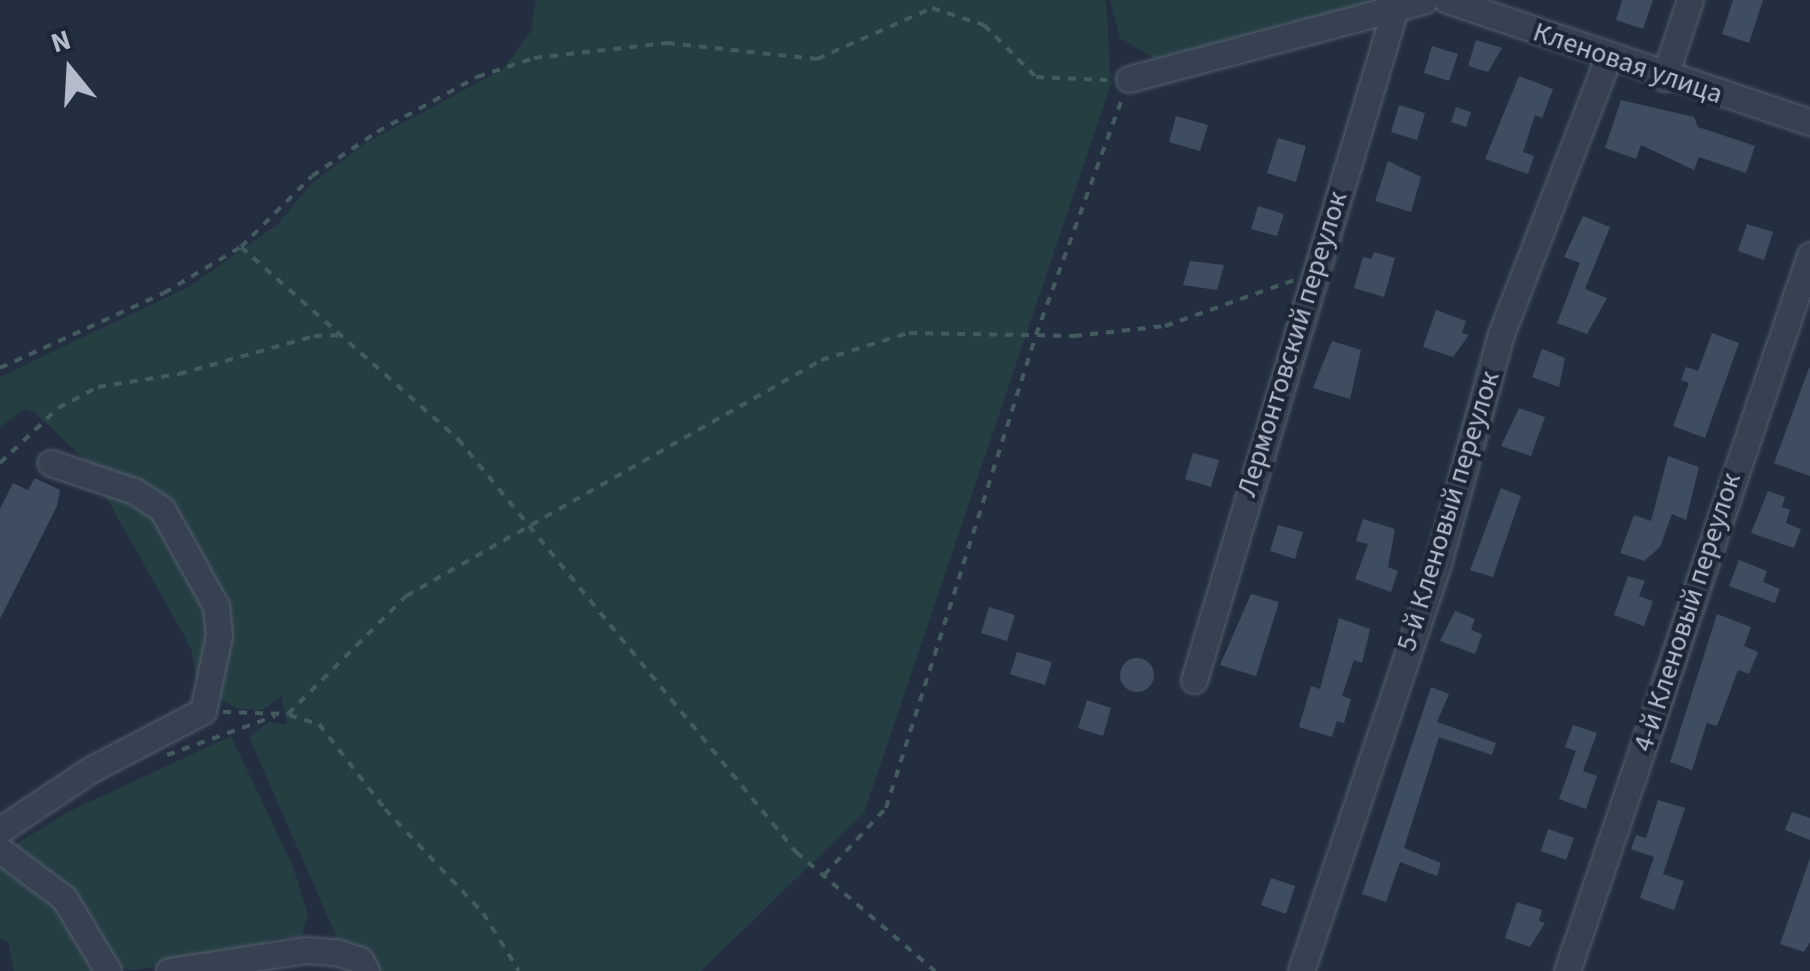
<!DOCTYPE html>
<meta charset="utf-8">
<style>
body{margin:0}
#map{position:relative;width:1810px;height:971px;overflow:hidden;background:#232f41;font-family:"Source Sans 3",sans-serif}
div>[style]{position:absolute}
.green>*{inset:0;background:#253e42}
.building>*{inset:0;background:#3f4d61}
.round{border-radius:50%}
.path>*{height:4px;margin-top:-2px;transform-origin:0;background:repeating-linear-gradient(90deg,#435b5f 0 8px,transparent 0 16px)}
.roads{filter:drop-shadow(0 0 2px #555f6e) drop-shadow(0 0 2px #555f6e)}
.minor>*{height:25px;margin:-12.5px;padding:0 12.5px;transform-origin:12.5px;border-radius:12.5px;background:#374151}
span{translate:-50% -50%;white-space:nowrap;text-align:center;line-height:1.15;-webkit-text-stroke:8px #1c2636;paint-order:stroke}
.street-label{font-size:28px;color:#b4bccb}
.north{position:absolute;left:20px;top:20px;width:100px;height:100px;-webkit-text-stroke:8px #1c2636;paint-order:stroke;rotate:342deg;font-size:28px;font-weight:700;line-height:40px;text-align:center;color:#b4bccb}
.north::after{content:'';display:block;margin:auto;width:35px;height:45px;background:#b4bccb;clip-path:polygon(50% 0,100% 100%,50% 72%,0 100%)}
</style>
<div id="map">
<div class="green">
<div style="clip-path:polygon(536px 0,1106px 0,1111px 84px,864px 813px,701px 971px,373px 971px,341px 947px,249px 737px,268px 722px,287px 725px,281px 696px,263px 710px,238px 709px,198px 687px,191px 648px,105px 495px,122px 493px,35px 413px,25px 409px,0 427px,0 377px,190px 286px,277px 225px,311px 184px,364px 144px,503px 69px,531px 31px)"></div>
<div style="clip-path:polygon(1110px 0,1377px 0,1155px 59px,1120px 38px)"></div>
<div style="clip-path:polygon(231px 736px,293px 867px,308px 915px,301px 937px,270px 939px,265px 949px,212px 959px,133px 970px,116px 967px,83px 902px,11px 847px,68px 812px)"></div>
<div style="clip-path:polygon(0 858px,60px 902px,98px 971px,14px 971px,8px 942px,0 939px)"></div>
</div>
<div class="building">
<div style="clip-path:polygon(1622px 0,1653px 0,1643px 29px,1616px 20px)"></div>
<div style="clip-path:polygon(1733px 0,1763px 0,1749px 43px,1722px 34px)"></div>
<div style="clip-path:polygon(1476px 40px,1502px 48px,1488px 72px,1468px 66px)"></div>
<div style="clip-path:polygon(1432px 46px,1458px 54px,1449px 81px,1424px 73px)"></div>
<div style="clip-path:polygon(1519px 76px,1553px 89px,1542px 118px,1535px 115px,1523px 152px,1534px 156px,1528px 174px,1485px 159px)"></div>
<div style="clip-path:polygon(1621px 100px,1694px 117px,1698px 127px,1755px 146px,1746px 173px,1699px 157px,1694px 170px,1641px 145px,1636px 159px,1605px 148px)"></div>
<div style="clip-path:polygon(1399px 105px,1425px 113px,1417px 140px,1391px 132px)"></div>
<div style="clip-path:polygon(1456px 107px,1471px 112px,1466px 127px,1451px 122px)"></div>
<div style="clip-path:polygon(1176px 116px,1208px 125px,1200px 151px,1169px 142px)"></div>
<div style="clip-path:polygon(1278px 138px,1306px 146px,1296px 182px,1267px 173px)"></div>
<div style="clip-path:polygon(1388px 161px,1421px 177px,1411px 212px,1375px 201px)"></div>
<div style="clip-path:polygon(1258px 206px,1284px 214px,1277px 236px,1251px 229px)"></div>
<div style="clip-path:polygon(1583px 216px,1610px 227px,1585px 289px,1607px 298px,1587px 334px,1557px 323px,1580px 263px,1564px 257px)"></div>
<div style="clip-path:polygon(1747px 224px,1773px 232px,1764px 260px,1738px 251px)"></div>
<div style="clip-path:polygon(1374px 252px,1395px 258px,1384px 297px,1354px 288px,1363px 257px,1371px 259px)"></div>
<div style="clip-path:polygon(1190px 261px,1224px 265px,1217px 290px,1183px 285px)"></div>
<div style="clip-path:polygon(1436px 310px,1466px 321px,1462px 333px,1469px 335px,1453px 357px,1423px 347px)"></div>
<div style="clip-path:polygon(1712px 333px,1739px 343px,1705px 438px,1673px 426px,1689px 383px,1681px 380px,1686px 367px,1698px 371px)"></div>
<div style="clip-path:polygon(1332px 341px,1361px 350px,1350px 399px,1313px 388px)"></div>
<div style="clip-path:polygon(1542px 349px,1565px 358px,1559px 387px,1532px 377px)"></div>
<div style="clip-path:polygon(1809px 368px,1810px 368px,1810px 476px,1774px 463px)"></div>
<div style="clip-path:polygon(1519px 408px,1545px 417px,1531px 456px,1501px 446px)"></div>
<div style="clip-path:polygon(1193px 453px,1219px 460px,1211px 487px,1185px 479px)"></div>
<div style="clip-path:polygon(1668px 456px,1699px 467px,1686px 520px,1672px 514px,1660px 547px,1644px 561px,1620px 553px,1634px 515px,1651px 521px)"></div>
<div style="clip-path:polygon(35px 478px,60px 490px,57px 506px,0 619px,0 509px,13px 483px,28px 490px)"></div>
<div style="clip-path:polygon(1501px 488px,1521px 496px,1493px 577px,1470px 570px)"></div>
<div style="clip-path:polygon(1768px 491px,1785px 497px,1782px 507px,1790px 510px,1786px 523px,1801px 529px,1794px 548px,1751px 533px)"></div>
<div style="clip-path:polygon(1363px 519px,1395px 529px,1388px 567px,1398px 571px,1391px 592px,1355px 579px,1368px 544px,1356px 541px)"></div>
<div style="clip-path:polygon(1278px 525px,1303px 532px,1295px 559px,1270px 551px)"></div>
<div style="clip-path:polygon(1739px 560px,1767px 571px,1763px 582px,1780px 589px,1775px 603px,1729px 586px)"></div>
<div style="clip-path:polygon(1628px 576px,1645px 581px,1639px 596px,1653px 601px,1644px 626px,1614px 615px)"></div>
<div style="clip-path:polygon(1251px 594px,1279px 602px,1256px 676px,1220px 665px)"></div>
<div style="clip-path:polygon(989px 607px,1015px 615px,1007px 641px,981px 633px)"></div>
<div style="clip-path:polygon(1455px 611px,1475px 619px,1471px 630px,1482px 634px,1475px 654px,1440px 641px)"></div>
<div style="clip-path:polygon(1717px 614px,1751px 627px,1744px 646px,1758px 652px,1749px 674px,1738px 670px,1717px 726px,1707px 723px,1692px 770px,1670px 762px)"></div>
<div style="clip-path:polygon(1339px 618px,1370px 629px,1362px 663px,1354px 660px,1342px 696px,1351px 699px,1344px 723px,1337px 721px,1332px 737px,1299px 727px,1311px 686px,1320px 689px)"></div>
<div style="clip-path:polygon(1017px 652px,1052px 662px,1045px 685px,1010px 674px)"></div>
<div class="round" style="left:1120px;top:658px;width:34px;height:34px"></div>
<div style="clip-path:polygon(1431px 687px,1449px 694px,1437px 722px,1496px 743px,1492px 755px,1439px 737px,1404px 848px,1441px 863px,1437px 876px,1400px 862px,1386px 902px,1362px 894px)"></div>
<div style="clip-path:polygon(1087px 700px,1111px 708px,1103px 736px,1078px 728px)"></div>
<div style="clip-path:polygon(1573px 725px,1597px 733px,1583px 771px,1597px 776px,1586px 809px,1559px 799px,1576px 751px,1565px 747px)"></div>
<div style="clip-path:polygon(1658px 800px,1685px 808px,1663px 874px,1684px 881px,1674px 910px,1640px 898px,1654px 857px,1631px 849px,1636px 835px,1646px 838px)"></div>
<div style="clip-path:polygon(1792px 812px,1810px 818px,1810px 840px,1785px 830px)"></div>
<div style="clip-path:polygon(1548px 829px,1574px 838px,1566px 860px,1541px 851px)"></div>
<div style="clip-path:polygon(1810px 858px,1810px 942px,1804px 952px,1780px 944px)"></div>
<div style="clip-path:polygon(1271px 878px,1295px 886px,1286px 914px,1261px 905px)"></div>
<div style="clip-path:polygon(1517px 902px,1542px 910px,1539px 921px,1545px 923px,1530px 947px,1505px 938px)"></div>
</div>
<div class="path">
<div style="left:241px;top:247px;width:290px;rotate:41.5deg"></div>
<div style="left:458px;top:439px;width:534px;rotate:50.7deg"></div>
<div style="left:796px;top:852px;width:183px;rotate:40.6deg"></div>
<div style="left:0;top:368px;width:180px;rotate:-24.6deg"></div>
<div style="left:164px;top:293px;width:90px;rotate:-30.9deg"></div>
<div style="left:241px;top:247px;width:100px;rotate:-45deg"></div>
<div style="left:312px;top:176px;width:78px;rotate:-34.1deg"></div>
<div style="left:377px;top:132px;width:114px;rotate:-28.8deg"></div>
<div style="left:477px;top:77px;width:60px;rotate:-18.4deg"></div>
<div style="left:534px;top:58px;width:134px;rotate:-6.4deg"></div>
<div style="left:667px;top:43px;width:151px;rotate:6.1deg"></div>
<div style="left:817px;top:59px;width:126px;rotate:-23.9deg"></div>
<div style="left:932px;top:8px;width:55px;rotate:18.1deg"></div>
<div style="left:984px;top:25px;width:74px;rotate:45deg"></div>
<div style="left:1036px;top:77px;width:71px;rotate:2.4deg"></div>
<div style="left:0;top:463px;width:80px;rotate:-43.5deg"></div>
<div style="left:58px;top:408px;width:45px;rotate:-27.7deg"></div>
<div style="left:98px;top:387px;width:82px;rotate:-9.1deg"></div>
<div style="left:179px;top:374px;width:140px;rotate:-15.7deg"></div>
<div style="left:314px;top:336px;width:31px;rotate:-2deg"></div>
<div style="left:223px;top:712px;width:65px;rotate:1.8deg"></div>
<div style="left:288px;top:714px;width:167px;rotate:-45deg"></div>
<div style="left:406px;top:596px;width:477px;rotate:-29.6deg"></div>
<div style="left:821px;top:360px;width:92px;rotate:-17.1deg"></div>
<div style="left:909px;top:333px;width:165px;rotate:1deg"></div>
<div style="left:1074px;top:336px;width:92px;rotate:-6.3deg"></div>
<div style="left:1165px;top:326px;width:137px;rotate:-19.6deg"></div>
<div style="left:289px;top:715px;width:31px;rotate:17deg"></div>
<div style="left:319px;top:724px;width:108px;rotate:52.2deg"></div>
<div style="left:385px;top:809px;width:143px;rotate:46.7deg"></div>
<div style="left:483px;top:913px;width:68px;rotate:58.2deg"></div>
<div style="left:167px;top:755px;width:115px;rotate:-19.9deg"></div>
<div style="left:824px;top:875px;width:91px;rotate:-47.2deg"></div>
<div style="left:886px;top:808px;width:496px;rotate:-72.4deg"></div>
<div style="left:1036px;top:335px;width:251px;rotate:-70deg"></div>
</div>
<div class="roads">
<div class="minor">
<div style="left:1447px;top:0;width:383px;rotate:18.6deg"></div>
<div style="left:1664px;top:78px;width:82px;rotate:-71.6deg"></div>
<div style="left:1129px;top:79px;width:306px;rotate:-14.9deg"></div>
<div style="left:1194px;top:680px;width:700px;rotate:-73.32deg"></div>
<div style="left:0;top:830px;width:108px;rotate:-33.7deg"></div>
<div style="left:90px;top:770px;width:127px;rotate:-27.6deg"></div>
<div style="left:203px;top:711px;width:78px;rotate:-78.1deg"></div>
<div style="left:219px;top:635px;width:29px;rotate:-96deg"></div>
<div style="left:216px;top:606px;width:111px;rotate:-119.1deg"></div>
<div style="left:162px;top:509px;width:33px;rotate:-147deg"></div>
<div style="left:134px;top:491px;width:88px;rotate:-161.4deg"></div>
<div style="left:0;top:850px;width:80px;rotate:36.9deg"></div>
<div style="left:64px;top:898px;width:85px;rotate:58.9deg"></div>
<div style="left:169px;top:971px;width:137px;rotate:-8.8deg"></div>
<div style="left:304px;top:950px;width:32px;rotate:4deg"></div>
<div style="left:336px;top:952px;width:25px;rotate:18deg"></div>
<div style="left:360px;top:960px;width:13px;rotate:61deg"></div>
<div style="left:1301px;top:971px;width:429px;rotate:-71.4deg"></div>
<div style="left:1438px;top:564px;width:238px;rotate:-74.7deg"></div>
<div style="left:1501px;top:334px;width:298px;rotate:-68.8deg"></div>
<div style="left:1567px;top:971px;width:756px;rotate:-71.25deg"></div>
</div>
</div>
<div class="street-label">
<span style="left:1628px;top:63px;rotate:19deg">Кленовая улица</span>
<span style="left:1292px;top:344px;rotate:-73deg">Лермонтовский переулок</span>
<span style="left:1448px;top:511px;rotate:-73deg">5-й Кленовый переулок</span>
<span style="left:1687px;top:612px;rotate:-72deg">4-й Кленовый переулок</span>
</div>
<div class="north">N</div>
</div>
